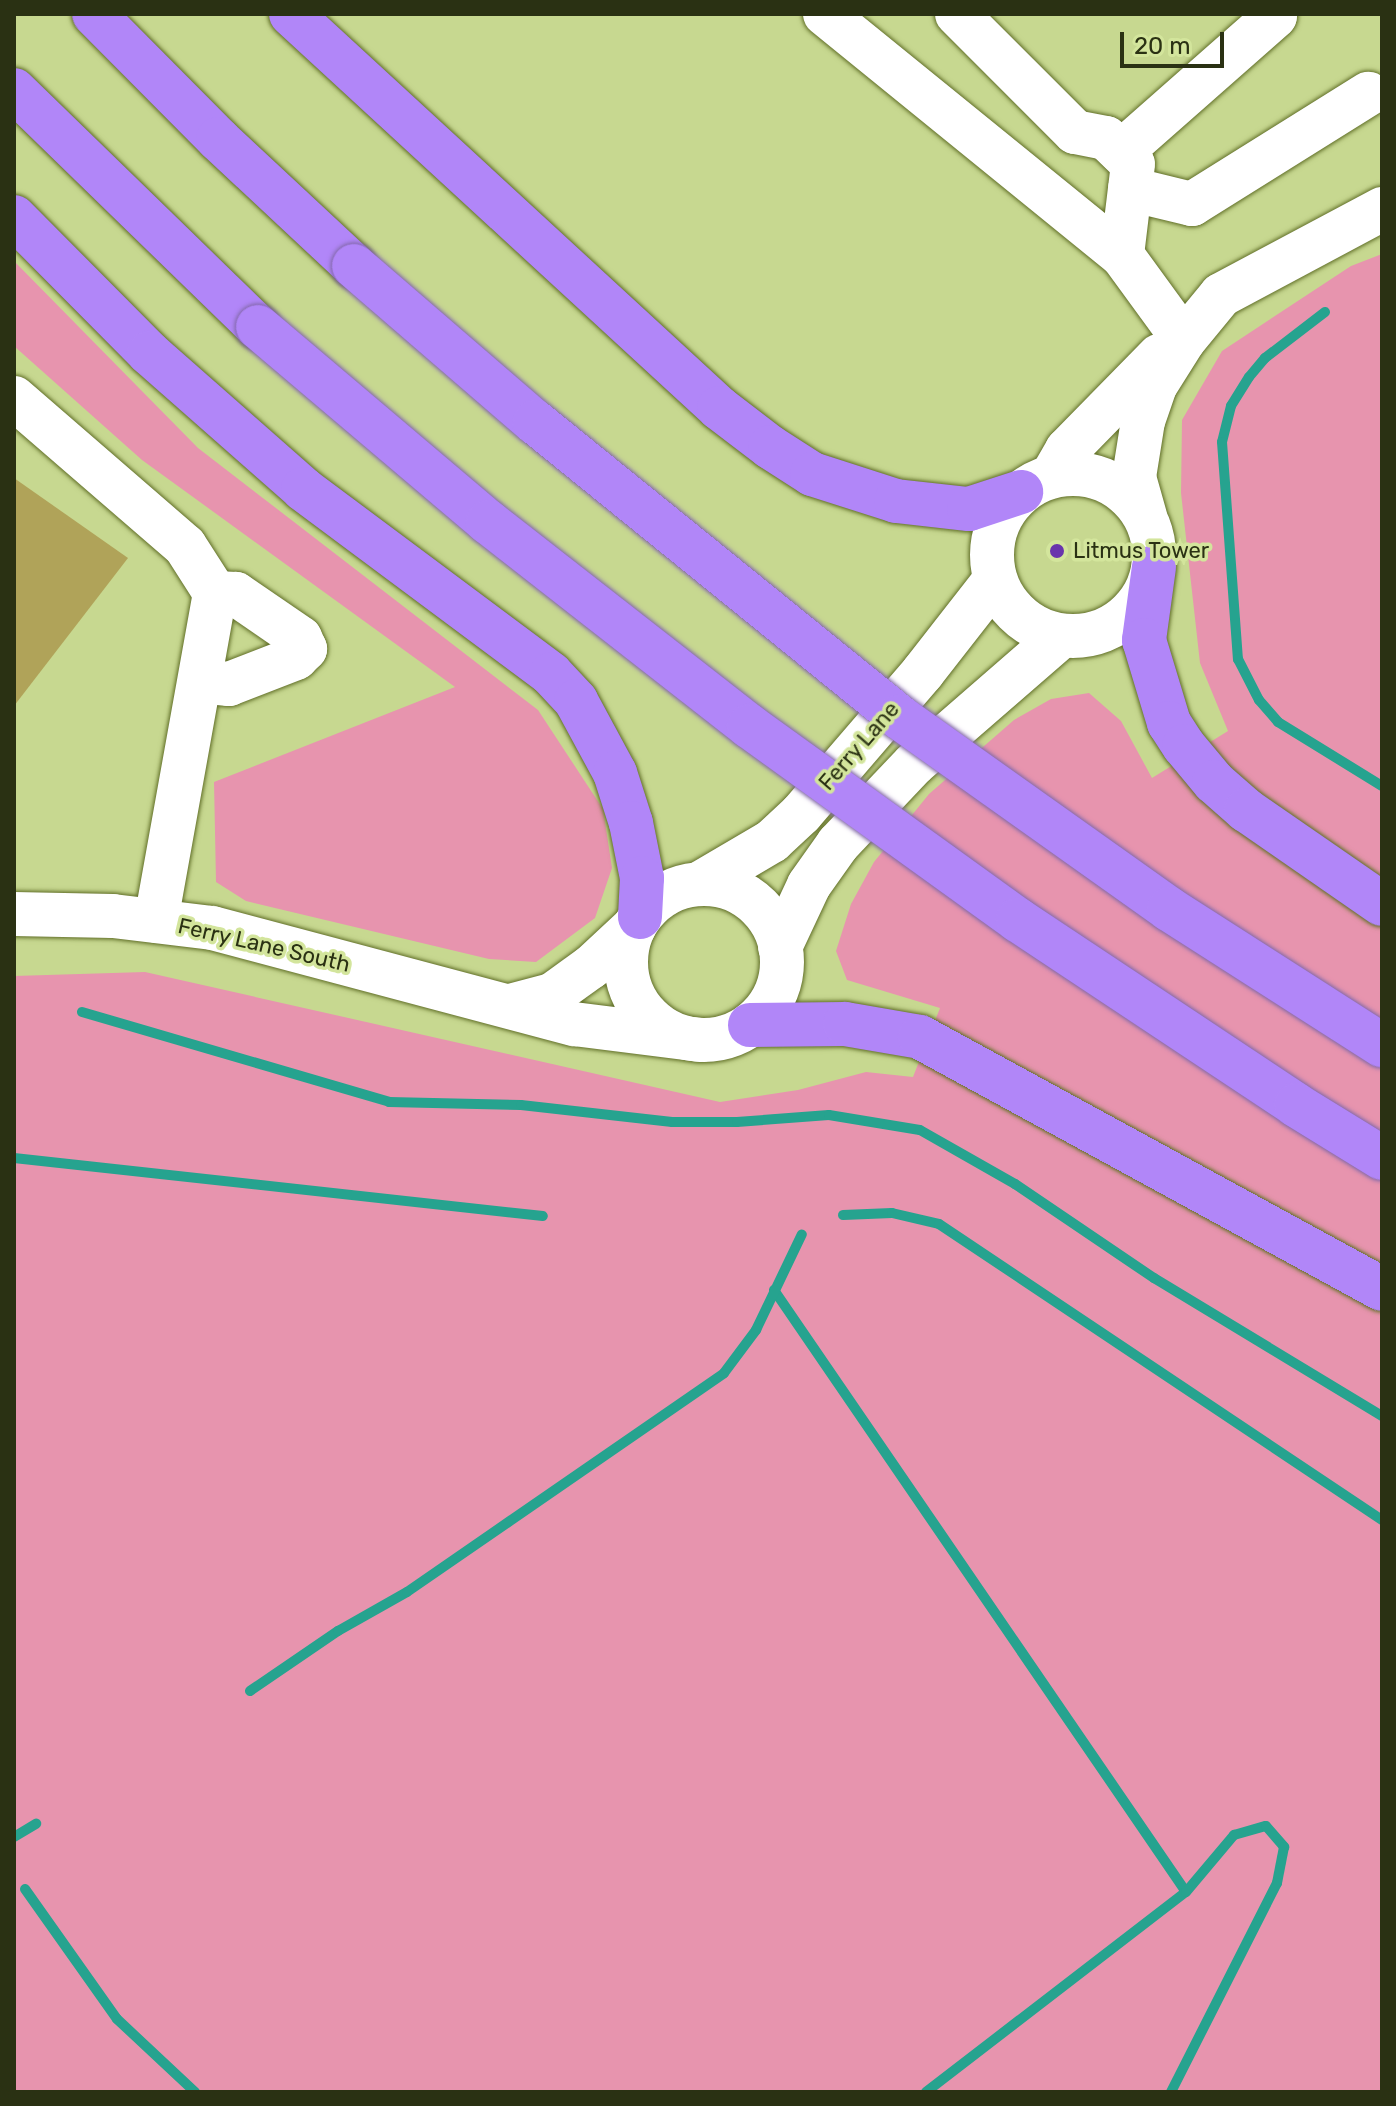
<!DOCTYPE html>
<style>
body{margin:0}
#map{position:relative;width:1396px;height:2106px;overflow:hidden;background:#c7d890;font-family:Rubik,sans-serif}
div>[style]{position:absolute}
.green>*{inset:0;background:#e794ae}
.stream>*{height:10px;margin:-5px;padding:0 5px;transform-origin:5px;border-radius:5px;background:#26a38f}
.building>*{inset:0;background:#b0a359}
.roads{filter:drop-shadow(0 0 2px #616f28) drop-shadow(0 0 2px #616f28)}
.minor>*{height:44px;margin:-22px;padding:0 22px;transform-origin:22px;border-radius:22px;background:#fff}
.minor>.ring{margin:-22px;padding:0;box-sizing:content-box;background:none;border:44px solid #fff;border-radius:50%}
.highway>*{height:44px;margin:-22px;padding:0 22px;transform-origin:22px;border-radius:22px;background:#b186f8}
.bridges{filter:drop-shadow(0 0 2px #8268a8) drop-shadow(0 0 2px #8268a8)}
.highway-bridge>*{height:44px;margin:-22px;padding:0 22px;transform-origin:22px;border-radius:22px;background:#b186f8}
.dots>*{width:22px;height:22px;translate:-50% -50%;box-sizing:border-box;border:4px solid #d3e59c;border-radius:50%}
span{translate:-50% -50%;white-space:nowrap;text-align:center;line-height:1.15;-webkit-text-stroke:7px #d3e59c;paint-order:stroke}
.poi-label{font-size:22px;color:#2a3113}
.left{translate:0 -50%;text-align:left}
.street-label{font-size:22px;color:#2a3113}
.frame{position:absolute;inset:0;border:16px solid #2a3113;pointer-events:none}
.scale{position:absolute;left:1120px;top:32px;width:104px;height:36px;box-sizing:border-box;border:4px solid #2a3113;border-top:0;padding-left:10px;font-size:24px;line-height:28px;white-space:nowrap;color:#2a3113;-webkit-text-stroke:6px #d3e59c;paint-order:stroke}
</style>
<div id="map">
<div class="green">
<div style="clip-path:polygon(1382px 254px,1382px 2092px,14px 2092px,14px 976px,145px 972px,720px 1102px,798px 1090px,866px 1072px,913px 1077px,940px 1008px,847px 980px,836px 951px,851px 904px,874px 862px,929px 794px,1014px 720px,1051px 699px,1089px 693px,1121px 721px,1152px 778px,1228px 731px,1200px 663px,1181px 493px,1182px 420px,1222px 351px,1351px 266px)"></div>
<div style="clip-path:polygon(14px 261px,198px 448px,538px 710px,603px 809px,612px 868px,595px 918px,536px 962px,489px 959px,246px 901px,216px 882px,214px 782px,455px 687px,142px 460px,14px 346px)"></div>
</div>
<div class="stream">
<div style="left:1325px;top:312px;width:76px;rotate:142.5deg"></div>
<div style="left:1265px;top:358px;width:25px;rotate:130deg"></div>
<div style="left:1249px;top:377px;width:34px;rotate:122deg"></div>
<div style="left:1231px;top:406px;width:37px;rotate:104deg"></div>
<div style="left:1222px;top:442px;width:218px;rotate:85.8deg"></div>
<div style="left:1238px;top:659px;width:46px;rotate:62.9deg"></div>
<div style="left:1259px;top:700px;width:29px;rotate:49deg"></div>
<div style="left:1278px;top:722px;width:122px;rotate:31.6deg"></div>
<div style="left:82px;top:1012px;width:320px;rotate:16.3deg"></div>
<div style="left:389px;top:1102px;width:132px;rotate:1.3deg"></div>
<div style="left:521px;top:1105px;width:152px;rotate:6.4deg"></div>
<div style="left:672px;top:1122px;width:65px"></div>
<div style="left:737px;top:1122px;width:92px;rotate:-4.4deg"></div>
<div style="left:829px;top:1115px;width:92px;rotate:9.4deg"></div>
<div style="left:920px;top:1130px;width:109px;rotate:29.6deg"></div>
<div style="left:1015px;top:1184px;width:168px;rotate:34.1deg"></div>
<div style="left:1154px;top:1278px;width:267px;rotate:31.2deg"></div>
<div style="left:14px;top:1158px;width:532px;rotate:6.26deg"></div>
<div style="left:843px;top:1215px;width:49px;rotate:-2.3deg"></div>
<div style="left:892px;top:1213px;width:48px;rotate:13.2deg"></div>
<div style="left:939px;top:1224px;width:533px;rotate:33.75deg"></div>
<div style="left:774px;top:1290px;width:729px;rotate:55.61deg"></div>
<div style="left:250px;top:1691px;width:107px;rotate:-34.3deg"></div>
<div style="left:338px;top:1631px;width:79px;rotate:-29.5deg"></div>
<div style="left:407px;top:1592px;width:385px;rotate:-34.6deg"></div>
<div style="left:724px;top:1373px;width:54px;rotate:-53.3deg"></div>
<div style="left:756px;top:1330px;width:106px;rotate:-64.4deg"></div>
<div style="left:14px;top:1837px;width:26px;rotate:-31deg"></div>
<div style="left:25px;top:1889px;width:159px;rotate:54.7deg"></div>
<div style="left:117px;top:2019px;width:107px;rotate:43.1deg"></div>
<div style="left:926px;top:2092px;width:328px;rotate:-37.6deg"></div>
<div style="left:1186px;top:1892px;width:75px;rotate:-49.9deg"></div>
<div style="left:1234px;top:1835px;width:33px;rotate:-16deg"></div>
<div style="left:1266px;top:1826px;width:28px;rotate:49deg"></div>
<div style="left:1284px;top:1847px;width:37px;rotate:101deg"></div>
<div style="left:1277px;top:1883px;width:234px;rotate:116.9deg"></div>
</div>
<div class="building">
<div style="clip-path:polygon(14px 478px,128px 558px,14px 706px)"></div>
</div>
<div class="roads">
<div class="minor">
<div style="left:825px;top:14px;width:382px;rotate:39.1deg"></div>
<div style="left:1122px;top:255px;width:105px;rotate:53.9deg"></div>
<div style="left:957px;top:14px;width:167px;rotate:45deg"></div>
<div style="left:1075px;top:132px;width:32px;rotate:11deg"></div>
<div style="left:1106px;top:138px;width:37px;rotate:44deg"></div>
<div style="left:1133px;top:164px;width:92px;rotate:96.9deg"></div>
<div style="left:1121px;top:152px;width:205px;rotate:-41.4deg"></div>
<div style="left:1275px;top:16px;width:4px;rotate:-146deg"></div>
<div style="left:1130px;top:189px;width:64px;rotate:13.6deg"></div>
<div style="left:1192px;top:204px;width:208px;rotate:-32deg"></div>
<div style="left:14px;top:398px;width:226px;rotate:40.9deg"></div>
<div style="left:185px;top:546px;width:56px;rotate:57.4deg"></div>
<div style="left:215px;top:593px;width:333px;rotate:100.2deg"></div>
<div class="ring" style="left:992px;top:474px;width:118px;height:118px"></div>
<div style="left:1052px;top:476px;width:30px;rotate:-60deg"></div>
<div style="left:1067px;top:450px;width:132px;rotate:-45.6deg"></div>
<div style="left:1145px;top:516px;width:41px;rotate:-105.8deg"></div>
<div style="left:1134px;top:477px;width:57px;rotate:-80.9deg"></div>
<div style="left:1143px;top:421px;width:37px;rotate:-71deg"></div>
<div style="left:1155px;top:386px;width:54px;rotate:-57.8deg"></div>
<div style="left:1184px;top:340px;width:58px;rotate:-50.6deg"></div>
<div style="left:1221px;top:295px;width:183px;rotate:-28.1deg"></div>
<div style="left:200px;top:681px;width:29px;rotate:6deg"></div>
<div style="left:229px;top:684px;width:72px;rotate:-21.2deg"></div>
<div style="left:296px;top:658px;width:13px;rotate:-45deg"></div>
<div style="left:305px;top:649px;width:12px;rotate:-114deg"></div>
<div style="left:300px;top:638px;width:78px;rotate:-145.5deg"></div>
<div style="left:236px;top:594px;width:21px;rotate:-177deg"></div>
<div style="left:699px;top:884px;width:85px;rotate:-30.5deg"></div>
<div style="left:772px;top:841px;width:40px;rotate:-43deg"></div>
<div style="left:801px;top:814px;width:187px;rotate:-49.3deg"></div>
<div style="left:923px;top:672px;width:117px;rotate:-52deg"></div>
<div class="ring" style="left:626px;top:884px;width:112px;height:112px"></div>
<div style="left:14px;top:914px;width:99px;rotate:1.2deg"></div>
<div style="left:113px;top:916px;width:100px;rotate:6.9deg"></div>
<div style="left:212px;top:928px;width:375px;rotate:14.9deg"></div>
<div style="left:574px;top:1024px;width:128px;rotate:7.2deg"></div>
<div style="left:780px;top:947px;width:68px;rotate:-64.9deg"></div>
<div style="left:809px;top:885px;width:50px;rotate:-54.7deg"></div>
<div style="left:838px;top:844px;width:110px;rotate:-46.5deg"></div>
<div style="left:914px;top:764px;width:195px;rotate:-41deg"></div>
<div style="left:510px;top:1006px;width:43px;rotate:-14.7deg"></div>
<div style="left:552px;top:995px;width:48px;rotate:-35.7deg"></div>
<div style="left:591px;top:967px;width:59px;rotate:-42.9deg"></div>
</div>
<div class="highway">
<div style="left:94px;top:14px;width:176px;rotate:45.2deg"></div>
<div style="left:218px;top:139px;width:186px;rotate:43deg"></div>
<div style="left:291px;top:14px;width:582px;rotate:42.63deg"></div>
<div style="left:719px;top:408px;width:64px;rotate:37.4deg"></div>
<div style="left:770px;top:447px;width:50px;rotate:32.7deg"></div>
<div style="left:812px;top:474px;width:88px;rotate:17.8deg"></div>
<div style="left:896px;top:501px;width:73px;rotate:6.3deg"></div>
<div style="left:969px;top:509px;width:55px;rotate:-18.1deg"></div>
<div style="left:14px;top:90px;width:340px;rotate:44.2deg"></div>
<div style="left:14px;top:217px;width:192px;rotate:45.2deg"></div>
<div style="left:149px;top:353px;width:205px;rotate:41.4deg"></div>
<div style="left:303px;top:489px;width:309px;rotate:36.7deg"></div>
<div style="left:551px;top:674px;width:37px;rotate:47deg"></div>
<div style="left:576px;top:701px;width:82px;rotate:61.6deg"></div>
<div style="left:615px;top:773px;width:52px;rotate:72.3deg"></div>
<div style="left:631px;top:823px;width:56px;rotate:78.7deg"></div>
<div style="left:642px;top:878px;width:39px;rotate:93deg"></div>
<div style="left:1154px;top:567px;width:74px;rotate:97.8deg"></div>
<div style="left:1144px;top:640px;width:87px;rotate:73.2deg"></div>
<div style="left:1169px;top:723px;width:27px;rotate:57deg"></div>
<div style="left:1184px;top:746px;width:47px;rotate:50.2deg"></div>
<div style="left:1214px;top:782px;width:43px;rotate:41.2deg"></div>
<div style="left:1246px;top:810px;width:165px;rotate:34.7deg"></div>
<div style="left:750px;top:1025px;width:95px;rotate:-0.6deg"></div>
<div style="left:845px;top:1024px;width:76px;rotate:9.8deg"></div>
<div style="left:920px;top:1037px;width:526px;rotate:28.61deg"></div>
</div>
</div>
<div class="bridges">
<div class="highway-bridge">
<div style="left:354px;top:266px;width:239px;rotate:40.8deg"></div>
<div style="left:535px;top:422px;width:469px;rotate:39deg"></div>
<div style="left:899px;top:717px;width:331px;rotate:35.4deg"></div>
<div style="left:1169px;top:909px;width:253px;rotate:32.6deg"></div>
<div style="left:258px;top:327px;width:302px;rotate:40.3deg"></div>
<div style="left:488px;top:522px;width:331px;rotate:38deg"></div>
<div style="left:749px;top:726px;width:332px;rotate:35.8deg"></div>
<div style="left:1018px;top:920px;width:334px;rotate:33.6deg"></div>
<div style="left:1296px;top:1105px;width:101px;rotate:31.6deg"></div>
</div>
</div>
<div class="dots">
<div style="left:1057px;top:551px;background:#6935ac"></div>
</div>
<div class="poi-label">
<span class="left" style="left:1073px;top:551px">Litmus Tower</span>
</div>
<div class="street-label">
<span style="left:859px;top:746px;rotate:-49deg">Ferry Lane</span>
<span style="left:264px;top:945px;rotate:13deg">Ferry Lane South</span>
</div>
<div class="frame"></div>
<div class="scale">20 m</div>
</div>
